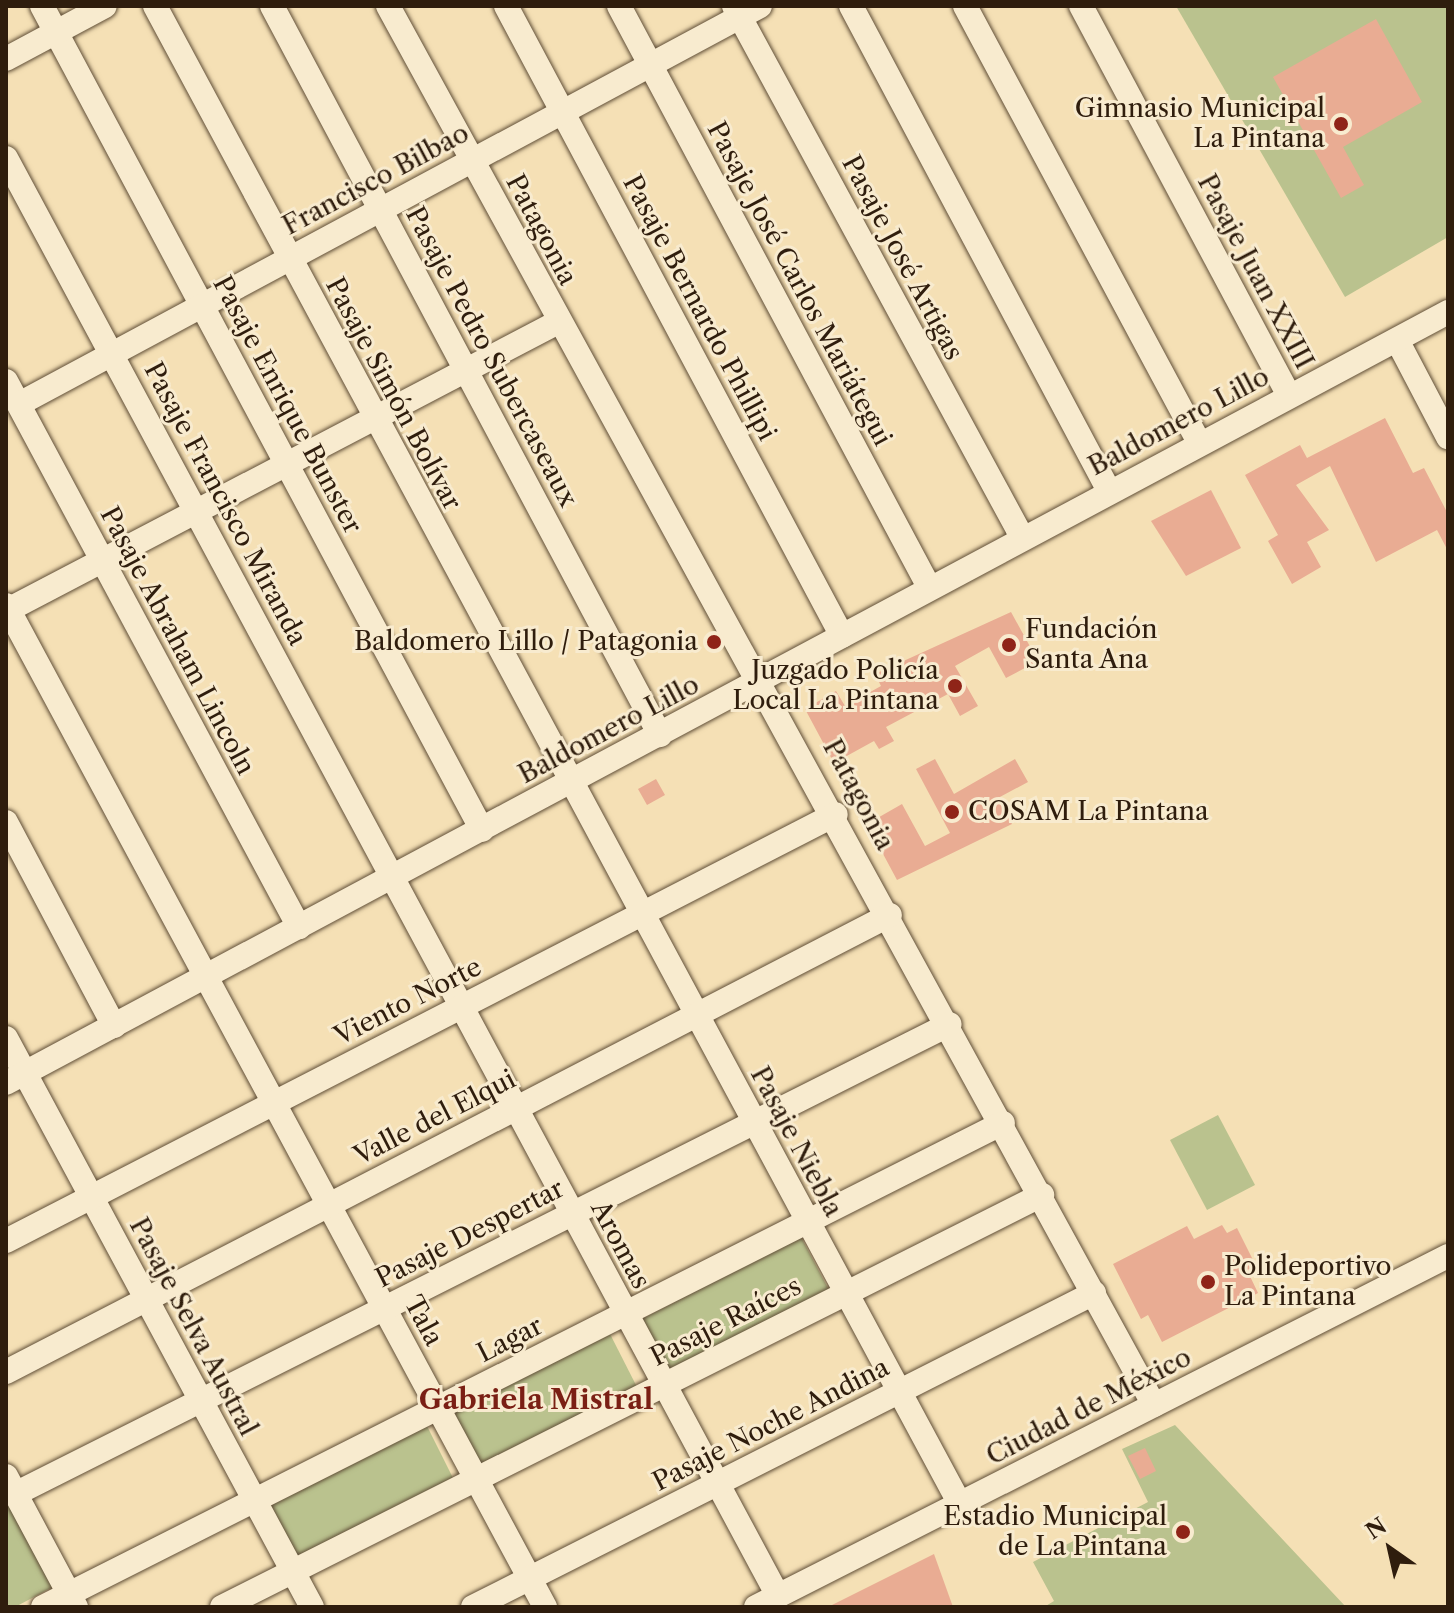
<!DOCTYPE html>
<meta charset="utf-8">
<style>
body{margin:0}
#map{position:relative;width:1454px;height:1613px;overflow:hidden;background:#f5e0b5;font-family:"Libre Caslon Text",serif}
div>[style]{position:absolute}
.green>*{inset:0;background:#bac28e}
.building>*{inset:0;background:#e9ac93}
.roads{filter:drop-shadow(0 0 2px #604e37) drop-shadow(0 0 2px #604e37)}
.minor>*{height:24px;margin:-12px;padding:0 12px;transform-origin:12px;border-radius:12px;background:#f8ebcf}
.dots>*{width:22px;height:22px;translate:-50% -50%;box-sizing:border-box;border:4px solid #f8ebcf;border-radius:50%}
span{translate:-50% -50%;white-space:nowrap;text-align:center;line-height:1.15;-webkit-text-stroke:6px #f8ebcf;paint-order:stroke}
.poi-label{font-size:26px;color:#2f1d0d}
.right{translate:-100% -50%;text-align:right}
.left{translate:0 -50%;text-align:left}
.street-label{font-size:26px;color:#2f1d0d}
.neighbourhood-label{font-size:28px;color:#7a1f14;font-weight:700}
.frame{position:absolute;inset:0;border:8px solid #2f1d0d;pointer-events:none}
.north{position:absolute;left:1350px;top:1509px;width:80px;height:80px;-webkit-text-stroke:6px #f8ebcf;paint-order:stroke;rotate:326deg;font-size:22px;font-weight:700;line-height:32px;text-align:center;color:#2f1d0d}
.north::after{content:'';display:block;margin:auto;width:28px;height:36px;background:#2f1d0d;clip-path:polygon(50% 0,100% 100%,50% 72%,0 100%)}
</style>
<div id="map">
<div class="green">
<div style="clip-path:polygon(1176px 6px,1448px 6px,1448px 237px,1345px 297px)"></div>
<div style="clip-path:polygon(1218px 1115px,1255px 1185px,1207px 1210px,1170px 1140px)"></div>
<div style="clip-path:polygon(801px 1237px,830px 1292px,667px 1370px,638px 1321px)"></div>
<div style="clip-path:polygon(609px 1332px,638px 1389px,480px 1469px,451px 1412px)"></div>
<div style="clip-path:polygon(426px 1424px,454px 1480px,296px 1561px,267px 1505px)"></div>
<div style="clip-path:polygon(1175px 1425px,1346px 1607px,1044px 1607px,1054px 1601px,1033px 1562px,1148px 1502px,1122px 1449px)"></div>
<div style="clip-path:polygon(6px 1499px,53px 1587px,15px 1607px,6px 1607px)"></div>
</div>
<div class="building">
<div style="clip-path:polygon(1376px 19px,1422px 102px,1343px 147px,1364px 185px,1341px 198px,1273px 77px)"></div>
<div style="clip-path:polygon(1385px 418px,1413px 473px,1424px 468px,1448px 514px,1448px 551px,1437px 530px,1376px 562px,1330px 466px,1296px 485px,1329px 530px,1307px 542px,1321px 567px,1292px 584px,1268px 541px,1278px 535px,1245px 475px,1300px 445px,1307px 458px)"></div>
<div style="clip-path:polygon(1211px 490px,1241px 548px,1186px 576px,1151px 521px)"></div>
<div style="clip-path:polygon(1011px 612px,1038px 661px,1006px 678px,989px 647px,955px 666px,978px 706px,960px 716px,948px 694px,886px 727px,894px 741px,879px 749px,874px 741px,834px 763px,805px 709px,836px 691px,845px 706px,881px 686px,875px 674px)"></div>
<div style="clip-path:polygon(935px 759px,954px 794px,1015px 759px,1028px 782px,998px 798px,1012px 824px,897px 880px,867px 824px,902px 804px,925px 846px,950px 833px,916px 769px)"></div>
<div style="clip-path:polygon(656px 779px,665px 795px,647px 805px,638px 789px)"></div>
<div style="clip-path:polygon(1222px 1225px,1227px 1233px,1237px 1228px,1256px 1266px,1247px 1270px,1258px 1293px,1162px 1342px,1148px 1315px,1141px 1319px,1113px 1264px,1187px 1226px,1194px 1239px)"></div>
<div style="clip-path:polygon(1145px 1448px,1156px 1471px,1140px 1479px,1128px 1456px)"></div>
<div style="clip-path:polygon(934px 1554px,953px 1607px,828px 1607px)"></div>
</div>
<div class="roads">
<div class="minor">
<div style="left:42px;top:6px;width:934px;rotate:61.9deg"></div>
<div style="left:155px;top:6px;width:1701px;rotate:61.75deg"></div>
<div style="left:272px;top:6px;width:826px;rotate:61.98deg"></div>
<div style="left:388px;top:6px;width:1595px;rotate:61.3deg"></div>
<div style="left:506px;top:6px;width:714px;rotate:61.93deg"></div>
<div style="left:619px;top:6px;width:659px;rotate:61.92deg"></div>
<div style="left:734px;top:6px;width:604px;rotate:61.53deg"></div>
<div style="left:851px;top:6px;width:549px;rotate:61.99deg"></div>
<div style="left:965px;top:6px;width:496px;rotate:61.8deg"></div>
<div style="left:1081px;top:6px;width:442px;rotate:61.9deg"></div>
<div style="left:6px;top:59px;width:112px;rotate:-28.2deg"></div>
<div style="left:6px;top:158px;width:1632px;rotate:61.77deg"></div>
<div style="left:1397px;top:340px;width:110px;rotate:62.3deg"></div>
<div style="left:6px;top:381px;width:620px;rotate:61.78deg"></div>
<div style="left:19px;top:404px;width:841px;rotate:-28.24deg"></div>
<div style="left:6px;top:605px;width:1138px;rotate:61.72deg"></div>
<div style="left:6px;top:611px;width:623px;rotate:-27.63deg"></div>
<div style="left:6px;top:822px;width:231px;rotate:62.1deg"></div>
<div style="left:6px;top:1038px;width:646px;rotate:61.73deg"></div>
<div style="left:6px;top:1083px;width:1635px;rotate:-28.13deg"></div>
<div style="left:6px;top:1241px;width:933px;rotate:-27.22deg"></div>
<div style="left:6px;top:1372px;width:995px;rotate:-27.34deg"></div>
<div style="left:6px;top:1476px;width:149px;rotate:61.9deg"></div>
<div style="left:15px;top:1494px;width:1046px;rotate:-26.69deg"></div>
<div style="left:43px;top:1607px;width:1075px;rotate:-26.76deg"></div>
<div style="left:222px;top:1607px;width:918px;rotate:-26.68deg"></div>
<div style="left:473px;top:1607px;width:696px;rotate:-26.82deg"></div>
<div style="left:756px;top:1607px;width:776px;rotate:-26.9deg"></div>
</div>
</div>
<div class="dots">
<div style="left:1341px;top:124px;background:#8f2418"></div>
<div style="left:714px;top:642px;background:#8f2418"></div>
<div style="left:1009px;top:645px;background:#8f2418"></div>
<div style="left:955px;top:686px;background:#8f2418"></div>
<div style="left:952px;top:812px;background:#8f2418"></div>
<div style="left:1208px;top:1282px;background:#8f2418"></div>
<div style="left:1183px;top:1532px;background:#8f2418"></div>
</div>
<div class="poi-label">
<span class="right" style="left:1325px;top:124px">Gimnasio Municipal<br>La Pintana</span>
<span class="left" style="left:1025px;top:645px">Fundación<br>Santa Ana</span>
<span class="right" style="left:698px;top:642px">Baldomero Lillo / Patagonia</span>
<span class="right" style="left:939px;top:686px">Juzgado Policía<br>Local La Pintana</span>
<span class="left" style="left:968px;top:812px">COSAM La Pintana</span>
<span class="left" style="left:1224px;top:1282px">Polideportivo<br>La Pintana</span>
<span class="right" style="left:1167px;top:1532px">Estadio Municipal<br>de La Pintana</span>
</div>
<div class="street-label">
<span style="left:376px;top:180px;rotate:-28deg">Francisco Bilbao</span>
<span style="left:541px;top:230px;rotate:62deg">Patagonia</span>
<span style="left:902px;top:258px;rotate:62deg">Pasaje José Artigas</span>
<span style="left:1255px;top:272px;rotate:62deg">Pasaje Juan XXIII</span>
<span style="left:799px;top:284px;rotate:62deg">Pasaje José Carlos Mariátegui</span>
<span style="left:699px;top:308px;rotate:62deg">Pasaje Bernardo Phillipi</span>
<span style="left:491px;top:357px;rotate:62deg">Pasaje Pedro Subercaseaux</span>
<span style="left:393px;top:394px;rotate:62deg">Pasaje Simón Bolívar</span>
<span style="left:287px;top:405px;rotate:62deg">Pasaje Enrique Bunster</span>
<span style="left:1179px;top:422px;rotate:-28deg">Baldomero Lillo</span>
<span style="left:225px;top:504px;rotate:62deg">Pasaje Francisco Miranda</span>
<span style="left:177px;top:641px;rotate:62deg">Pasaje Abraham Lincoln</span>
<span style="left:609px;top:730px;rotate:-28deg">Baldomero Lillo</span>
<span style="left:858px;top:795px;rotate:62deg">Patagonia</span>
<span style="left:408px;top:1002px;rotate:-27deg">Viento Norte</span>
<span style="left:435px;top:1118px;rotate:-27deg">Valle del Elqui</span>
<span style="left:796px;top:1142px;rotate:62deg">Pasaje Niebla</span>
<span style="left:470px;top:1234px;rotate:-27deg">Pasaje Despertar</span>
<span style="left:620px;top:1245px;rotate:62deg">Aromas</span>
<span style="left:423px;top:1321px;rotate:62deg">Tala</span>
<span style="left:726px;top:1322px;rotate:-27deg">Pasaje Raíces</span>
<span style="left:193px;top:1327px;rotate:62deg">Pasaje Selva Austral</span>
<span style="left:510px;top:1340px;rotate:-27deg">Lagar</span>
<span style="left:1089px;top:1407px;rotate:-27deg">Ciudad de México</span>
<span style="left:771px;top:1425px;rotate:-27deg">Pasaje Noche Andina</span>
</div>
<div class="neighbourhood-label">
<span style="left:536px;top:1399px">Gabriela Mistral</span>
</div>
<div class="frame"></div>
<div class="north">N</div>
</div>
